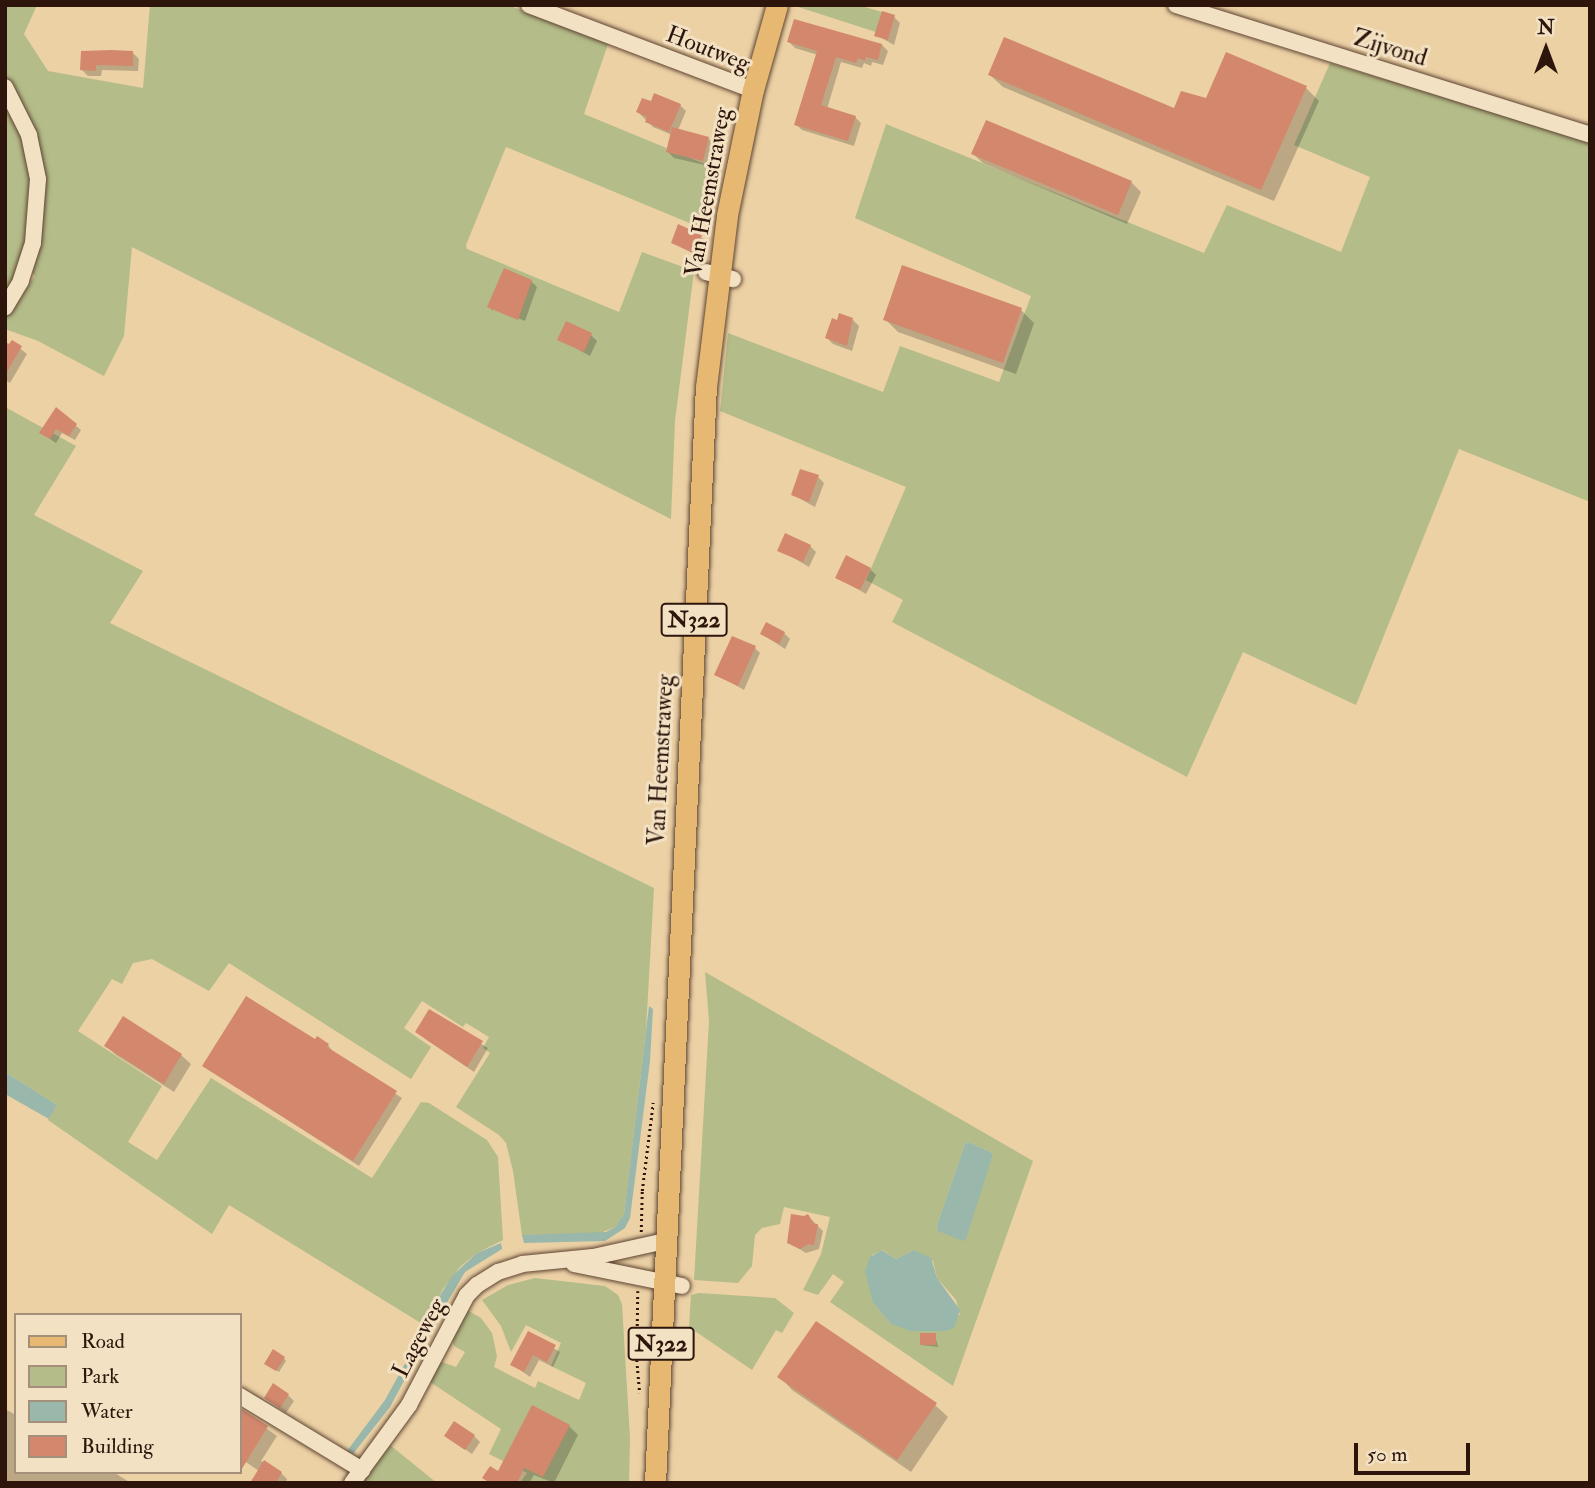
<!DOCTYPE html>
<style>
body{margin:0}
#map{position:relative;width:1595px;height:1488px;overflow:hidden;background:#ecd1a5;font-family:"IM FELL Double Pica",serif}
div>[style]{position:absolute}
.green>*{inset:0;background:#b4bc89}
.water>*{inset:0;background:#99b7aa}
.shadow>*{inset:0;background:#0003}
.building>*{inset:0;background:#d3876d}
.path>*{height:2.5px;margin-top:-1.25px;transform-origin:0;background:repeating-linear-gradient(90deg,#2d150b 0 2px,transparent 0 5.5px)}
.roads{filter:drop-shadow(0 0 2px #5d4432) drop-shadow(0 0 2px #5d4432)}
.minor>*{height:16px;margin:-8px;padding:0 8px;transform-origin:8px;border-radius:8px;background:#f3e1c4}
.major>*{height:21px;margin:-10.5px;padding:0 10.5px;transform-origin:10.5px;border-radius:10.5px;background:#e6b872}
span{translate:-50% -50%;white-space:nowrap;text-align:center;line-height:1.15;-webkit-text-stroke:6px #f3e1c4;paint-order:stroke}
.shield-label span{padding:2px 5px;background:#f3e1c4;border:2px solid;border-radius:5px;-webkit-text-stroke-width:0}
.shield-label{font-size:23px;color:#2d150b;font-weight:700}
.street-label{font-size:24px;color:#2d150b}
.frame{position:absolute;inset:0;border:7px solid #2d150b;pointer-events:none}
.legend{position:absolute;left:14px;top:1313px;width:228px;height:161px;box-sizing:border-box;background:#f3e1c4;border:2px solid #a48f7a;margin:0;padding:9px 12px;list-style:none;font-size:21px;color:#2d150b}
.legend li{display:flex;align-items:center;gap:14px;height:35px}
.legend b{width:35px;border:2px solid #a48f7a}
.north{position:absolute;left:1511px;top:14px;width:70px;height:70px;-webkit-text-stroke:5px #f3e1c4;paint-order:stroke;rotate:0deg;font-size:19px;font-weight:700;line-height:28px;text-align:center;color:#2d150b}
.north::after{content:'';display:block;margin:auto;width:24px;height:32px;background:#2d150b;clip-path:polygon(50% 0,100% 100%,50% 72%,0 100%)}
.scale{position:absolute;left:1354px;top:1443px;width:116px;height:32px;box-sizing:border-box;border:4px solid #2d150b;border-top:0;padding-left:9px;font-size:21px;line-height:24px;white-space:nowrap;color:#2d150b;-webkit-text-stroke:5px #f3e1c4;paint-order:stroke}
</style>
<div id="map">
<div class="green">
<div style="clip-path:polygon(5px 5px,37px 5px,24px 34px,48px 71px,143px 88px,150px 5px,508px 5px,608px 44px,584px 114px,710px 166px,699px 227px,506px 147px,466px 245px,467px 249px,619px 312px,642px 252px,694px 271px,675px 421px,671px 519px,132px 247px,124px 336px,104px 376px,38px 341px,5px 329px,5px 316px,35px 276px,30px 270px,41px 221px,10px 85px,5px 78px)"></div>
<div style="clip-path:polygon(792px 5px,858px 5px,882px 12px,876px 32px)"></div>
<div style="clip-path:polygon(1330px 63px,1590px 141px,1590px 502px,1459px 449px,1356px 705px,1243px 652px,1187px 777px,892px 622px,903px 600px,866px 580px,906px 487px,720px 411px,728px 333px,883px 392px,900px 346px,999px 382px,1031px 296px,855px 218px,886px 124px,1204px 253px,1227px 205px,1341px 252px,1370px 177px,1294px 145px)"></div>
<div style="clip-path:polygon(5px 97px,24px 145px,33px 190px,23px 260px,5px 296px)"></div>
<div style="clip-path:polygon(5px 407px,76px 446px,34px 515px,143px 571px,110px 623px,654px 888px,646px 1031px,624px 1214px,615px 1227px,598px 1234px,522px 1235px,513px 1171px,506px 1143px,499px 1135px,456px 1107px,490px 1053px,483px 1048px,489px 1037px,466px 1023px,463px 1027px,422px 1001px,404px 1028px,431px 1047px,411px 1079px,229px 963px,209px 991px,152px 959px,133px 963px,122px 984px,112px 979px,78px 1031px,162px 1086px,128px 1142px,157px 1160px,211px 1078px,372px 1178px,421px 1102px,429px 1103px,487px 1140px,498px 1157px,503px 1240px,477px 1253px,460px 1267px,443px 1289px,424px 1325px,229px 1205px,212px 1234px,48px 1120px,57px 1105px,5px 1072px)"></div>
<div style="clip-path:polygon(evenodd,705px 972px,1033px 1161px,953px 1386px,830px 1302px,844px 1282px,833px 1274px,818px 1295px,803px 1290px,821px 1254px,830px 1217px,784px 1207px,780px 1224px,762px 1228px,755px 1235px,752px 1266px,738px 1283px,694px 1280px,709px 1021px,705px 972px,969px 1142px,992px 1153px,938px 1231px,937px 1225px,965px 1144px,969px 1142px,705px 972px,883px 1250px,896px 1259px,914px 1250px,933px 1261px,937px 1278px,956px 1300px,960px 1315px,891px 1324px,873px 1303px,872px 1255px,883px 1250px)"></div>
<div style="clip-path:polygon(535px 1278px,605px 1286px,618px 1295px,622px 1304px,630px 1438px,629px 1483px,520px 1483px,527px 1473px,489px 1454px,501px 1429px,427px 1380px,434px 1364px,442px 1362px,456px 1367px,465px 1352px,454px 1346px,452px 1339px,467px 1310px,481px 1318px,492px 1333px,497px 1356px,494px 1367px,535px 1388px,538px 1381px,579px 1400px,586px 1383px,551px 1366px,561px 1343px,526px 1325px,511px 1352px,501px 1326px,482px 1300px,508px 1285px)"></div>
<div style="clip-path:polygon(699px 1293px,775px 1298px,794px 1313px,782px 1333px,776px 1330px,752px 1370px,689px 1327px,691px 1295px)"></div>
<div style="clip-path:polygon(390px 1445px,432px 1479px,437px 1483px,362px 1483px)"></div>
</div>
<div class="water">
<div style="clip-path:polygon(649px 1006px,653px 1009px,650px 1061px,630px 1218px,625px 1228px,605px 1241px,524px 1243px,522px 1235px,606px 1232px,615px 1227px,624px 1214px)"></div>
<div style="clip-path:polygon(5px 1072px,57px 1105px,49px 1119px,5px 1094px)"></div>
<div style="clip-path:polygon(969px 1142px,992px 1153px,992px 1157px,966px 1239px,963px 1241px,938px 1231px,937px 1225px,965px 1144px)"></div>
<div style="clip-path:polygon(501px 1243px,502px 1249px,465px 1272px,428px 1335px,422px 1335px,430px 1312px,452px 1276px,477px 1253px)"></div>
<div style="clip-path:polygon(882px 1250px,896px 1259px,914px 1250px,931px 1258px,937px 1278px,960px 1310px,954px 1328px,945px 1331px,911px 1331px,891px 1324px,873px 1303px,865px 1271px,870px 1257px)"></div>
<div style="clip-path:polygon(418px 1346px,420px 1351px,390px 1407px,353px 1454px,347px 1451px,385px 1400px,413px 1349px)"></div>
</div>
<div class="shadow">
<div style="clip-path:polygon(894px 17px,900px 23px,894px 45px,876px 35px)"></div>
<div style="clip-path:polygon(789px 42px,882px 45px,888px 51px,883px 65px,872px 62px,871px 66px,864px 63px,862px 68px,841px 62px,827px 109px,855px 117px,861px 123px,854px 146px,802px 130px,796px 124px,818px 55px,795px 48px)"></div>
<div style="clip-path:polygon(82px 53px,133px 53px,139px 59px,138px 71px,102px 70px,101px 76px,88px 76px,82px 70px)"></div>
<div style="clip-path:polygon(990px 75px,1175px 110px,1207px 100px,1306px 88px,1319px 101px,1274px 201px,1003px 87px)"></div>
<div style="clip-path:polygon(680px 105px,686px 111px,678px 130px,709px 139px,715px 145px,709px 166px,674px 158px,668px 152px,672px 135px,653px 127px,638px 112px)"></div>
<div style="clip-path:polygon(973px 154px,1131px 182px,1141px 192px,1127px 224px,983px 163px)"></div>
<div style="clip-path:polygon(701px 237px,707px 243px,701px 258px,673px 243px)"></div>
<div style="clip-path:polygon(531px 281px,537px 287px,525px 321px,493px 308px,493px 311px,489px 306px)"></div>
<div style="clip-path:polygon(1021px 310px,1034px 323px,1016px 374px,898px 332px,885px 319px)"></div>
<div style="clip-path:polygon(853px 320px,859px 326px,852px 351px,833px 344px,827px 338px)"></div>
<div style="clip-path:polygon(591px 335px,597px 341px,590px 356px,559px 339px)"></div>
<div style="clip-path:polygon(12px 342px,27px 354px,10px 383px,5px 380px,5px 344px,10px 347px)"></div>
<div style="clip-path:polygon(56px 409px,81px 430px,75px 440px,62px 433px,56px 443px,41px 433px)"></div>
<div style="clip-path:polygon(818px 477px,824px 483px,815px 507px,793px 495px)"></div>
<div style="clip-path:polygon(810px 546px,816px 552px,809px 567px,780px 550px)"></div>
<div style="clip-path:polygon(870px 569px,876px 575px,866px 594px,837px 577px)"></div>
<div style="clip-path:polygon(784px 633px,790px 639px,785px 649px,762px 634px)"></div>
<div style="clip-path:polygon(755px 648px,760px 653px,744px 690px,716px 674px)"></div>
<div style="clip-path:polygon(430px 1012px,488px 1048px,474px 1072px,424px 1038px)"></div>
<div style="clip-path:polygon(123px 1019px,181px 1055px,191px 1064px,174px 1092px,116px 1055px,106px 1046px)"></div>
<div style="clip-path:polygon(315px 1041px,328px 1045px,333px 1052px,402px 1098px,359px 1166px,204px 1066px)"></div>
<div style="clip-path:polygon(808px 1216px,823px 1231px,819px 1249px,806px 1253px,789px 1243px)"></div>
<div style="clip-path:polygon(529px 1333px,560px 1352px,553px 1367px,539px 1360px,530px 1377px,513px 1365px)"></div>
<div style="clip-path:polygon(935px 1335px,938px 1347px,921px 1345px)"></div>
<div style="clip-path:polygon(284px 1358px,286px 1361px,279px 1372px,269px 1366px)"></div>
<div style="clip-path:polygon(780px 1377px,935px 1405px,948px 1417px,911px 1472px,792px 1390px)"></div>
<div style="clip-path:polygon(288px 1395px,294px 1401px,286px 1413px,266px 1398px)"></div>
<div style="clip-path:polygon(5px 1409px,16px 1415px,16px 1472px,113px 1472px,131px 1483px,5px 1483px)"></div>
<div style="clip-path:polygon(240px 1410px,277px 1436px,261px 1461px,281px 1473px,287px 1479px,286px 1483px,252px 1483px,259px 1471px,240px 1458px)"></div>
<div style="clip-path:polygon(569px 1426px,578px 1435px,554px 1483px,534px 1475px,529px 1483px,490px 1483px)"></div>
<div style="clip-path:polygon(446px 1436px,474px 1436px,480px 1442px,472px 1454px)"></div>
</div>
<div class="building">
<div style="clip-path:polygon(882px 11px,895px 15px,888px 40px,874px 36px)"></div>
<div style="clip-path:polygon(794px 19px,882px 44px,878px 60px,866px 57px,865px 61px,858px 58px,856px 63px,836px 57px,821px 105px,856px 116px,848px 141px,794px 125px,817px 51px,787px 42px)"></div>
<div style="clip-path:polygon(1004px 37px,1174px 108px,1181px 91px,1206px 98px,1226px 52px,1307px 86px,1261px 190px,988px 75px)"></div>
<div style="clip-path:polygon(111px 50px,133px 51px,133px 66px,96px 65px,96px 71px,80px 70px,81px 51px)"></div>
<div style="clip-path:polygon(654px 93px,681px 104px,669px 132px,645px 122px,647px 117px,636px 112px,642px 98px,651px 101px)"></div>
<div style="clip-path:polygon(986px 120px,1132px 181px,1118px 215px,971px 154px)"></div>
<div style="clip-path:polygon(672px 127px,709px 137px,703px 161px,666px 152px)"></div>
<div style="clip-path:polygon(678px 224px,702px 235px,694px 253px,671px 243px)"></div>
<div style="clip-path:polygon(902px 265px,1022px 308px,1003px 363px,883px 320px)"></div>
<div style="clip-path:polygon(504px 268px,532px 280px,518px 320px,487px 307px)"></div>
<div style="clip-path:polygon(839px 313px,853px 318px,847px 346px,825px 338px,832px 318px,837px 320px)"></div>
<div style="clip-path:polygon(566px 321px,592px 333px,584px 352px,557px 340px)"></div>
<div style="clip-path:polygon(12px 340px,22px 346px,5px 375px,5px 342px,9px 344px)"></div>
<div style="clip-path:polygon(56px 407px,77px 424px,69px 436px,56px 429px,50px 439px,39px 433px)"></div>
<div style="clip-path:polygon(800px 469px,819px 475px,809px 502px,791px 495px)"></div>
<div style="clip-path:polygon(785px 533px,811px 545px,803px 562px,777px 551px)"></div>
<div style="clip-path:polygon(846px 555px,871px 568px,860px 590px,835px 578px)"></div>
<div style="clip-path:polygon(766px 622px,785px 632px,779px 644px,760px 634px)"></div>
<div style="clip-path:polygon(732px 636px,756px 646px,738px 686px,714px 675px)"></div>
<div style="clip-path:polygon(246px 996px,315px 1039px,317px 1036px,329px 1044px,327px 1047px,397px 1091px,353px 1161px,202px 1066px)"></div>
<div style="clip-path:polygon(429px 1009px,483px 1041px,467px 1067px,415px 1032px)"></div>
<div style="clip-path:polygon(123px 1016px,182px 1054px,164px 1084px,104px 1046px)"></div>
<div style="clip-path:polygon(791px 1214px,804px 1216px,808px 1214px,814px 1224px,818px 1224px,814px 1245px,808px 1244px,800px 1249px,787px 1243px)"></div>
<div style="clip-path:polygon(816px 1321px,937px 1403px,897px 1460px,777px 1377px)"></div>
<div style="clip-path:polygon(528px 1331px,556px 1345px,547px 1362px,533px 1355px,524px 1372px,510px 1365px)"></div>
<div style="clip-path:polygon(920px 1333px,936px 1333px,936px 1345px,920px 1345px)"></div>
<div style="clip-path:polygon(273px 1349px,285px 1357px,276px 1371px,264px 1364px)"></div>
<div style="clip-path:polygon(273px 1383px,289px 1394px,280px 1408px,264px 1398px)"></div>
<div style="clip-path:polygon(532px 1405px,570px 1425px,543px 1477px,524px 1468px,517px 1483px,490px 1483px,482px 1478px,490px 1466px,498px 1471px)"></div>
<div style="clip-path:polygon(240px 1408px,268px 1426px,240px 1472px)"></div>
<div style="clip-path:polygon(454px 1421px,475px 1435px,465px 1450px,444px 1436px)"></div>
<div style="clip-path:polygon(264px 1460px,282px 1472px,276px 1483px,250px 1483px)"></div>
</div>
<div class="path">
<div style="left:641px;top:1232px;width:41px;rotate:-88.6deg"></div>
<div style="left:642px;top:1191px;width:89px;rotate:-82.9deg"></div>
<div style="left:638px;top:1291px;width:69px;rotate:90.8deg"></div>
<div style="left:637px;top:1360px;width:33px;rotate:85deg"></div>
</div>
<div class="roads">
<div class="minor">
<div style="left:529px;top:5px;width:240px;rotate:20.8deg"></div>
<div style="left:1176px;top:5px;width:434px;rotate:17.4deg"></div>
<div style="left:5px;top:87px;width:54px;rotate:63.4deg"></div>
<div style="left:29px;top:135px;width:45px;rotate:78.4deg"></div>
<div style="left:38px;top:179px;width:64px;rotate:94.5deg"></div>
<div style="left:33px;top:243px;width:40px;rotate:108deg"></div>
<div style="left:21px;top:281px;width:31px;rotate:121deg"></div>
<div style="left:706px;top:272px;width:28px;rotate:15deg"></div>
<div style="left:574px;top:1264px;width:110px;rotate:11.5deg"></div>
<div style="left:240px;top:1396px;width:143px;rotate:31.2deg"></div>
<div style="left:352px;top:1483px;width:97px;rotate:-53.8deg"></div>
<div style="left:409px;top:1405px;width:124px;rotate:-62.2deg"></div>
<div style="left:467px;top:1295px;width:14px;rotate:-45deg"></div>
<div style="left:477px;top:1285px;width:25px;rotate:-32deg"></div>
<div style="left:498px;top:1272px;width:25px;rotate:-18deg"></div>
<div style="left:522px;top:1264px;width:71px;rotate:-5.6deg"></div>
<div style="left:593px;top:1257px;width:74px;rotate:-12.5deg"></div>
</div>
<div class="major">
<div style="left:655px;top:1483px;width:1097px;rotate:-87.34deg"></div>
<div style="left:706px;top:387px;width:173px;rotate:-83deg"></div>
<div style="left:727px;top:215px;width:128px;rotate:-78.3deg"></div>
<div style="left:753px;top:90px;width:88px;rotate:-74.2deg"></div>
</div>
</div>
<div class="shield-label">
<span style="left:694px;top:620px">N322</span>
<span style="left:661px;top:1344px">N322</span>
</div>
<div class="street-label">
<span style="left:1390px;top:48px;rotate:17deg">Zijvond</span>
<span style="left:708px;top:49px;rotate:21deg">Houtweg</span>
<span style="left:708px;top:192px;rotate:-80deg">Van Heemstraweg</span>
<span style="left:661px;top:760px;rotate:-87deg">Van Heemstraweg</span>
<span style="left:419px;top:1338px;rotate:-62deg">Lageweg</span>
</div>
<div class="frame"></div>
<ul class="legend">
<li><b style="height:9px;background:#e6b872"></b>Road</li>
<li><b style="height:19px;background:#b4bc89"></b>Park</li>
<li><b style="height:19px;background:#99b7aa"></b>Water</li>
<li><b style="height:19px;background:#d3876d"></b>Building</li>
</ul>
<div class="north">N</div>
<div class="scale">50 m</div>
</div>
